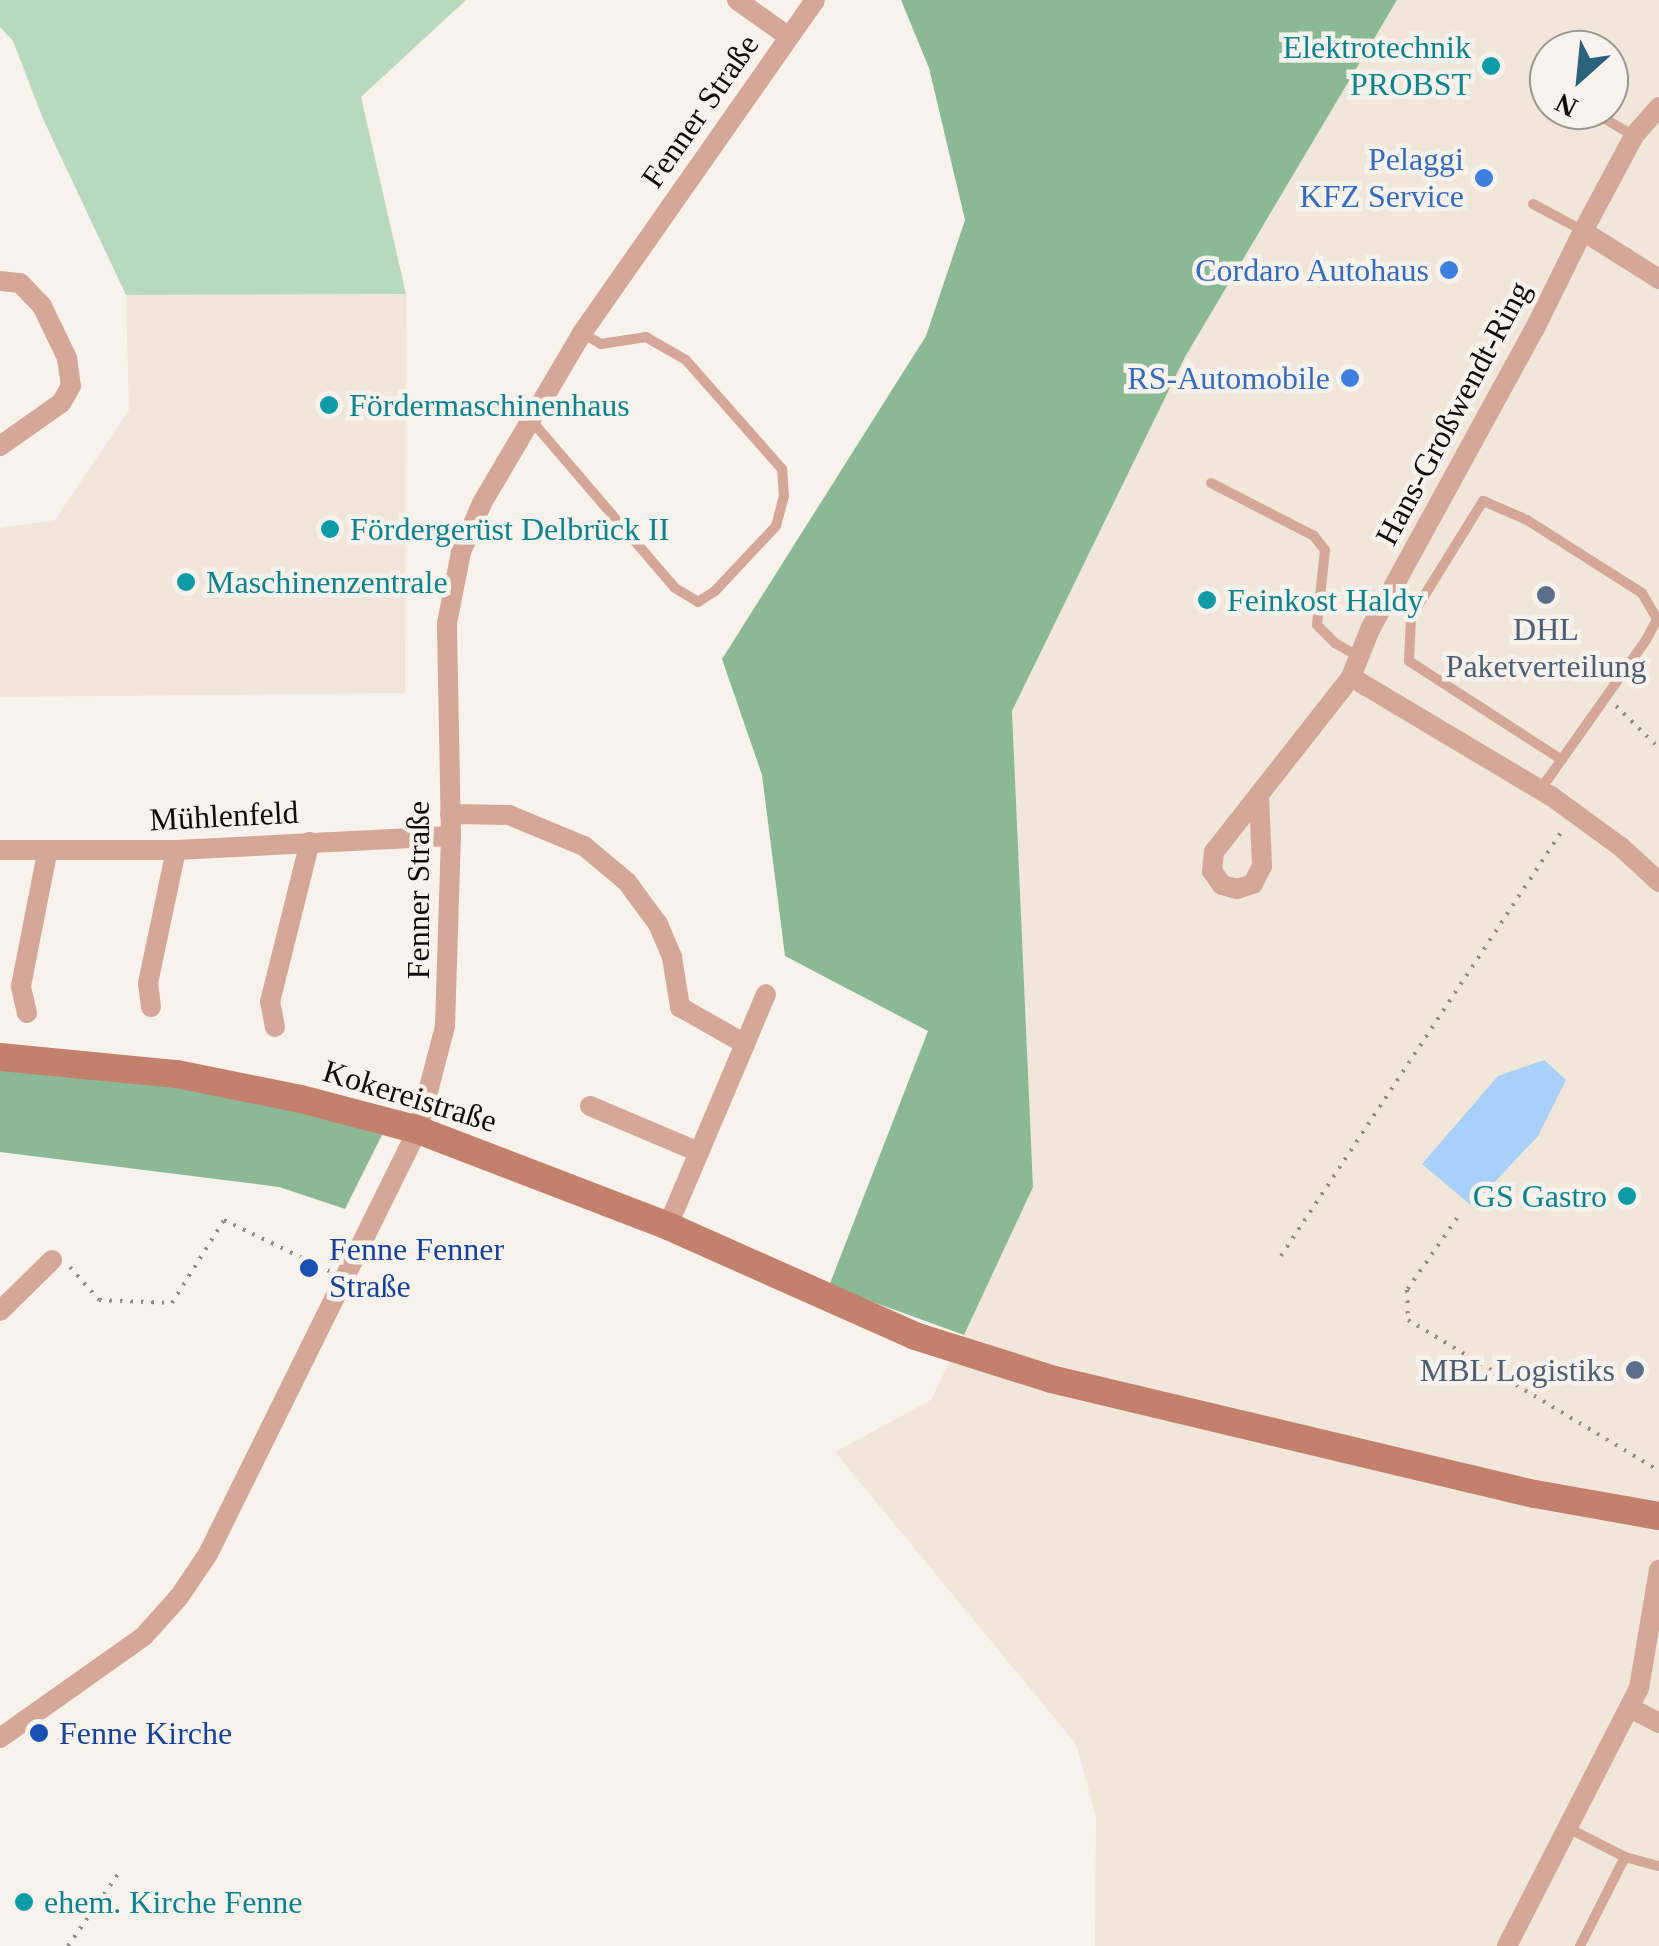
<!DOCTYPE html>
<meta charset="utf-8">
<style>
body{margin:0}
#map{position:relative;width:1659px;height:1946px;overflow:hidden;background:#f8f2ec;font-family:"Times New Roman",serif}
div>[style]{position:absolute}
.built>*{inset:0;background:#f0e6d9}
.green>*{inset:0;background:#b9d9bf}
.forest>*{inset:0;background:#8cb995}
.water>*{inset:0;background:#a8d0f8}
.path>*{height:4px;margin-top:-2px;transform-origin:0;background:repeating-linear-gradient(90deg,#908c88 0 2.5px,transparent 0 10.5px)}
.lane>*{height:10px;margin:-5px;padding:0 5px;transform-origin:5px;border-radius:5px;background:#d5a798}
.street>*{height:20px;margin:-10px;padding:0 10px;transform-origin:10px;border-radius:10px;background:#d5a798}
.secondary>*{height:28px;margin:-14px;padding:0 14px;transform-origin:14px;border-radius:14px;background:#c3806c}
.dots>*{width:28px;height:28px;translate:-50% -50%;box-sizing:border-box;border:5px solid #f8f2ec;border-radius:50%}
span{translate:-50% -50%;white-space:nowrap;text-align:center;line-height:1.15;-webkit-text-stroke:9px #f8f2ec;paint-order:stroke}
.culture-label{font-size:32px;color:#0d838f}
.right{translate:-100% -50%;text-align:right}
.left{translate:0 -50%;text-align:left}
.street-label{font-size:32px;color:#100e0c}
.shop-label{font-size:32px;color:#366cbe}
.service-label{font-size:32px;color:#4e5e75}
.transit-label{font-size:32px;color:#164399}
.north{position:absolute;left:1529px;top:30px;width:100px;height:100px;box-sizing:border-box;background:#f8f2ec;border:2px solid #9b9792;border-radius:50%;rotate:207deg;font-size:28px;font-weight:700;line-height:40px;text-align:center;color:#100e0c}
.north::after{content:'';display:block;margin:auto;width:35px;height:45px;background:#2c627d;clip-path:polygon(50% 0,100% 100%,50% 72%,0 100%)}
</style>
<div id="map">
<div class="built">
<div style="clip-path:polygon(evenodd,1397px 0,1659px 0,1659px 1946px,1095px 1946px,1096px 1817px,1076px 1744px,835px 1452px,931px 1400px,1033px 1187px,1012px 711px,1185px 357px,1397px 0,1549px 50px,1609px 50px,1609px 110px,1549px 110px,1549px 50px)"></div>
<div style="clip-path:polygon(406px 294px,405px 693px,0 697px,0 528px,55px 520px,129px 410px,126px 295px)"></div>
</div>
<div class="green">
<div style="clip-path:polygon(0 0,466px 0,361px 97px,406px 294px,126px 295px,43px 119px,13px 41px,0 27px)"></div>
</div>
<div class="forest">
<div style="clip-path:polygon(901px 0,1397px 0,1185px 357px,1012px 711px,1033px 1187px,964px 1335px,829px 1286px,928px 1031px,785px 956px,762px 775px,722px 659px,926px 336px,965px 220px,929px 68px)"></div>
<div style="clip-path:polygon(0 1067px,177px 1087px,301px 1110px,382px 1135px,345px 1209px,279px 1187px,0 1152px)"></div>
</div>
<div class="water">
<div style="clip-path:polygon(1544px 1060px,1566px 1080px,1538px 1136px,1472px 1206px,1422px 1164px,1498px 1076px)"></div>
</div>
<div class="path">
<div style="left:1616px;top:706px;width:60px;rotate:44.3deg"></div>
<div style="left:1457px;top:1218px;width:88px;rotate:124.8deg"></div>
<div style="left:1407px;top:1290px;width:30px;rotate:88deg"></div>
<div style="left:1408px;top:1320px;width:293px;rotate:31deg"></div>
<div style="left:1281px;top:1256px;width:509px;rotate:-56.53deg"></div>
<div style="left:70px;top:1267px;width:44px;rotate:48.7deg"></div>
<div style="left:99px;top:1300px;width:73px;rotate:2.4deg"></div>
<div style="left:172px;top:1303px;width:98px;rotate:-57.9deg"></div>
<div style="left:224px;top:1220px;width:117px;rotate:25.9deg"></div>
<div style="left:68px;top:1946px;width:93px;rotate:-55.1deg"></div>
</div>
<div class="lane">
<div style="left:1540px;top:82px;width:10px;rotate:29deg"></div>
<div style="left:1590px;top:110px;width:51px;rotate:30.6deg"></div>
<div style="left:1533px;top:204px;width:55px;rotate:28deg"></div>
<div style="left:531px;top:420px;width:221px;rotate:49.4deg"></div>
<div style="left:675px;top:588px;width:27px;rotate:31deg"></div>
<div style="left:698px;top:602px;width:20px;rotate:-33deg"></div>
<div style="left:715px;top:591px;width:89px;rotate:-46.8deg"></div>
<div style="left:776px;top:526px;width:31px;rotate:-75deg"></div>
<div style="left:784px;top:496px;width:27px;rotate:-94deg"></div>
<div style="left:782px;top:469px;width:145px;rotate:-131.4deg"></div>
<div style="left:686px;top:360px;width:46px;rotate:-150.1deg"></div>
<div style="left:646px;top:337px;width:46px;rotate:171.2deg"></div>
<div style="left:601px;top:344px;width:22px;rotate:-150deg"></div>
<div style="left:1211px;top:483px;width:116px;rotate:27.2deg"></div>
<div style="left:1314px;top:536px;width:18px;rotate:52deg"></div>
<div style="left:1325px;top:550px;width:75px;rotate:96.1deg"></div>
<div style="left:1317px;top:625px;width:25px;rotate:45deg"></div>
<div style="left:1335px;top:643px;width:28px;rotate:30deg"></div>
<div style="left:1539px;top:788px;width:13px;rotate:-45deg"></div>
<div style="left:1548px;top:779px;width:170px;rotate:-54.8deg"></div>
<div style="left:1646px;top:640px;width:24px;rotate:-62deg"></div>
<div style="left:1657px;top:619px;width:30px;rotate:-120deg"></div>
<div style="left:1642px;top:593px;width:136px;rotate:-147.6deg"></div>
<div style="left:1527px;top:520px;width:48px;rotate:-156.6deg"></div>
<div style="left:1483px;top:501px;width:137px;rotate:121.8deg"></div>
<div style="left:1411px;top:617px;width:44px;rotate:92.6deg"></div>
<div style="left:1409px;top:661px;width:182px;rotate:32.9deg"></div>
<div style="left:1568px;top:1828px;width:64px;rotate:27deg"></div>
<div style="left:1625px;top:1857px;width:35px;rotate:15deg"></div>
<div style="left:1580px;top:1946px;width:100px;rotate:-63.2deg"></div>
</div>
<div class="street">
<div style="left:737px;top:0;width:64px;rotate:35.4deg"></div>
<div style="left:1659px;top:107px;width:38px;rotate:131deg"></div>
<div style="left:1634px;top:136px;width:108px;rotate:118.2deg"></div>
<div style="left:1583px;top:231px;width:108px;rotate:116.3deg"></div>
<div style="left:1535px;top:328px;width:341px;rotate:118.7deg"></div>
<div style="left:1371px;top:627px;width:54px;rotate:111.8deg"></div>
<div style="left:1351px;top:677px;width:233px;rotate:30.8deg"></div>
<div style="left:1551px;top:796px;width:87px;rotate:36.1deg"></div>
<div style="left:1621px;top:847px;width:52px;rotate:42.6deg"></div>
<div style="left:1583px;top:231px;width:90px;rotate:32.3deg"></div>
<div style="left:0;top:281px;width:20px;rotate:6deg"></div>
<div style="left:20px;top:283px;width:32px;rotate:46deg"></div>
<div style="left:42px;top:306px;width:58px;rotate:64.3deg"></div>
<div style="left:67px;top:358px;width:28px;rotate:82deg"></div>
<div style="left:71px;top:386px;width:20px;rotate:120deg"></div>
<div style="left:61px;top:403px;width:75px;rotate:144.8deg"></div>
<div style="left:1259px;top:796px;width:70px;rotate:87.5deg"></div>
<div style="left:1262px;top:866px;width:20px;rotate:117deg"></div>
<div style="left:1253px;top:884px;width:17px;rotate:163deg"></div>
<div style="left:1237px;top:889px;width:16px;rotate:-165deg"></div>
<div style="left:1222px;top:885px;width:17px;rotate:-126deg"></div>
<div style="left:1212px;top:871px;width:19px;rotate:-84deg"></div>
<div style="left:1214px;top:852px;width:222px;rotate:-51.9deg"></div>
<div style="left:450px;top:814px;width:59px;rotate:1deg"></div>
<div style="left:509px;top:815px;width:81px;rotate:22.5deg"></div>
<div style="left:584px;top:846px;width:56px;rotate:39.9deg"></div>
<div style="left:627px;top:882px;width:52px;rotate:53.6deg"></div>
<div style="left:658px;top:924px;width:36px;rotate:67deg"></div>
<div style="left:672px;top:957px;width:51px;rotate:80.9deg"></div>
<div style="left:680px;top:1007px;width:75px;rotate:29.6deg"></div>
<div style="left:745px;top:1044px;width:185px;rotate:113deg"></div>
<div style="left:0;top:850px;width:176px"></div>
<div style="left:176px;top:850px;width:275px;rotate:-2.9deg"></div>
<div style="left:151px;top:1007px;width:24px;rotate:-97deg"></div>
<div style="left:148px;top:983px;width:136px;rotate:-78.1deg"></div>
<div style="left:27px;top:1013px;width:28px;rotate:-103deg"></div>
<div style="left:21px;top:986px;width:136px;rotate:-78.9deg"></div>
<div style="left:275px;top:1027px;width:25px;rotate:-101deg"></div>
<div style="left:270px;top:1002px;width:165px;rotate:-76deg"></div>
<div style="left:745px;top:1044px;width:54px;rotate:-67.2deg"></div>
<div style="left:590px;top:1106px;width:118px;rotate:22.9deg"></div>
<div style="left:0;top:1311px;width:73px;rotate:-44.4deg"></div>
<div style="left:1630px;top:1708px;width:33px;rotate:27deg"></div>
<div style="left:0;top:1738px;width:176px;rotate:-35.3deg"></div>
<div style="left:144px;top:1636px;width:52px;rotate:-48.1deg"></div>
<div style="left:179px;top:1597px;width:52px;rotate:-56deg"></div>
<div style="left:208px;top:1554px;width:473px;rotate:-63.7deg"></div>
<div style="left:418px;top:1130px;width:107px;rotate:-75.4deg"></div>
<div style="left:445px;top:1026px;width:190px;rotate:-88.2deg"></div>
<div style="left:451px;top:836px;width:213px;rotate:-91.1deg"></div>
<div style="left:447px;top:623px;width:72px;rotate:-78.8deg"></div>
<div style="left:461px;top:552px;width:53px;rotate:-66.8deg"></div>
<div style="left:482px;top:503px;width:197px;rotate:-59.5deg"></div>
<div style="left:582px;top:333px;width:406px;rotate:-55deg"></div>
<div style="left:1507px;top:1946px;width:290px;rotate:-62.9deg"></div>
<div style="left:1639px;top:1688px;width:120px;rotate:-80.4deg"></div>
</div>
<div class="secondary">
<div style="left:0;top:1057px;width:178px;rotate:5.5deg"></div>
<div style="left:177px;top:1074px;width:126px;rotate:11.4deg"></div>
<div style="left:301px;top:1099px;width:121px;rotate:14.8deg"></div>
<div style="left:418px;top:1130px;width:268px;rotate:21deg"></div>
<div style="left:668px;top:1226px;width:270px;rotate:24deg"></div>
<div style="left:915px;top:1336px;width:143px;rotate:17.5deg"></div>
<div style="left:1051px;top:1379px;width:497px;rotate:13.4deg"></div>
<div style="left:1535px;top:1494px;width:126px;rotate:10.1deg"></div>
</div>
<div class="dots">
<div style="left:1491px;top:66px;background:#0f9aa8"></div>
<div style="left:1484px;top:178px;background:#3f7fe0"></div>
<div style="left:1449px;top:270px;background:#3f7fe0"></div>
<div style="left:1350px;top:378px;background:#3f7fe0"></div>
<div style="left:329px;top:405px;background:#0f9aa8"></div>
<div style="left:330px;top:529px;background:#0f9aa8"></div>
<div style="left:186px;top:582px;background:#0f9aa8"></div>
<div style="left:1546px;top:595px;background:#5c6f8a"></div>
<div style="left:1207px;top:600px;background:#0f9aa8"></div>
<div style="left:1627px;top:1196px;background:#0f9aa8"></div>
<div style="left:309px;top:1268px;background:#1a4fb4"></div>
<div style="left:1635px;top:1370px;background:#5c6f8a"></div>
<div style="left:39px;top:1733px;background:#1a4fb4"></div>
<div style="left:24px;top:1902px;background:#0f9aa8"></div>
</div>
<div class="culture-label">
<span class="right" style="left:1471px;top:66px">Elektrotechnik<br>PROBST</span>
<span class="left" style="left:349px;top:405px">Fördermaschinenhaus</span>
<span class="left" style="left:350px;top:529px">Fördergerüst Delbrück II</span>
<span class="left" style="left:206px;top:582px">Maschinenzentrale</span>
<span class="left" style="left:1227px;top:600px">Feinkost Haldy</span>
<span class="right" style="left:1607px;top:1196px">GS Gastro</span>
<span class="left" style="left:44px;top:1902px">ehem. Kirche Fenne</span>
</div>
<div class="street-label">
<span style="left:700px;top:111px;rotate:-55deg">Fenner Straße</span>
<span style="left:1453px;top:413px;rotate:-62deg">Hans-Großwendt-Ring</span>
<span style="left:224px;top:816px;rotate:-3deg">Mühlenfeld</span>
<span style="left:418px;top:890px;rotate:-90deg">Fenner Straße</span>
<span style="left:410px;top:1096px;rotate:17deg">Kokereistraße</span>
</div>
<div class="shop-label">
<span class="right" style="left:1464px;top:178px">Pelaggi<br>KFZ Service</span>
<span class="right" style="left:1429px;top:270px">Cordaro Autohaus</span>
<span class="right" style="left:1330px;top:378px">RS-Automobile</span>
</div>
<div class="service-label">
<span style="left:1546px;top:648px">DHL<br>Paketverteilung</span>
<span class="right" style="left:1615px;top:1370px">MBL Logistiks</span>
</div>
<div class="transit-label">
<span class="left" style="left:329px;top:1268px">Fenne Fenner<br>Straße</span>
<span class="left" style="left:59px;top:1733px">Fenne Kirche</span>
</div>
<div class="north">N</div>
</div>
